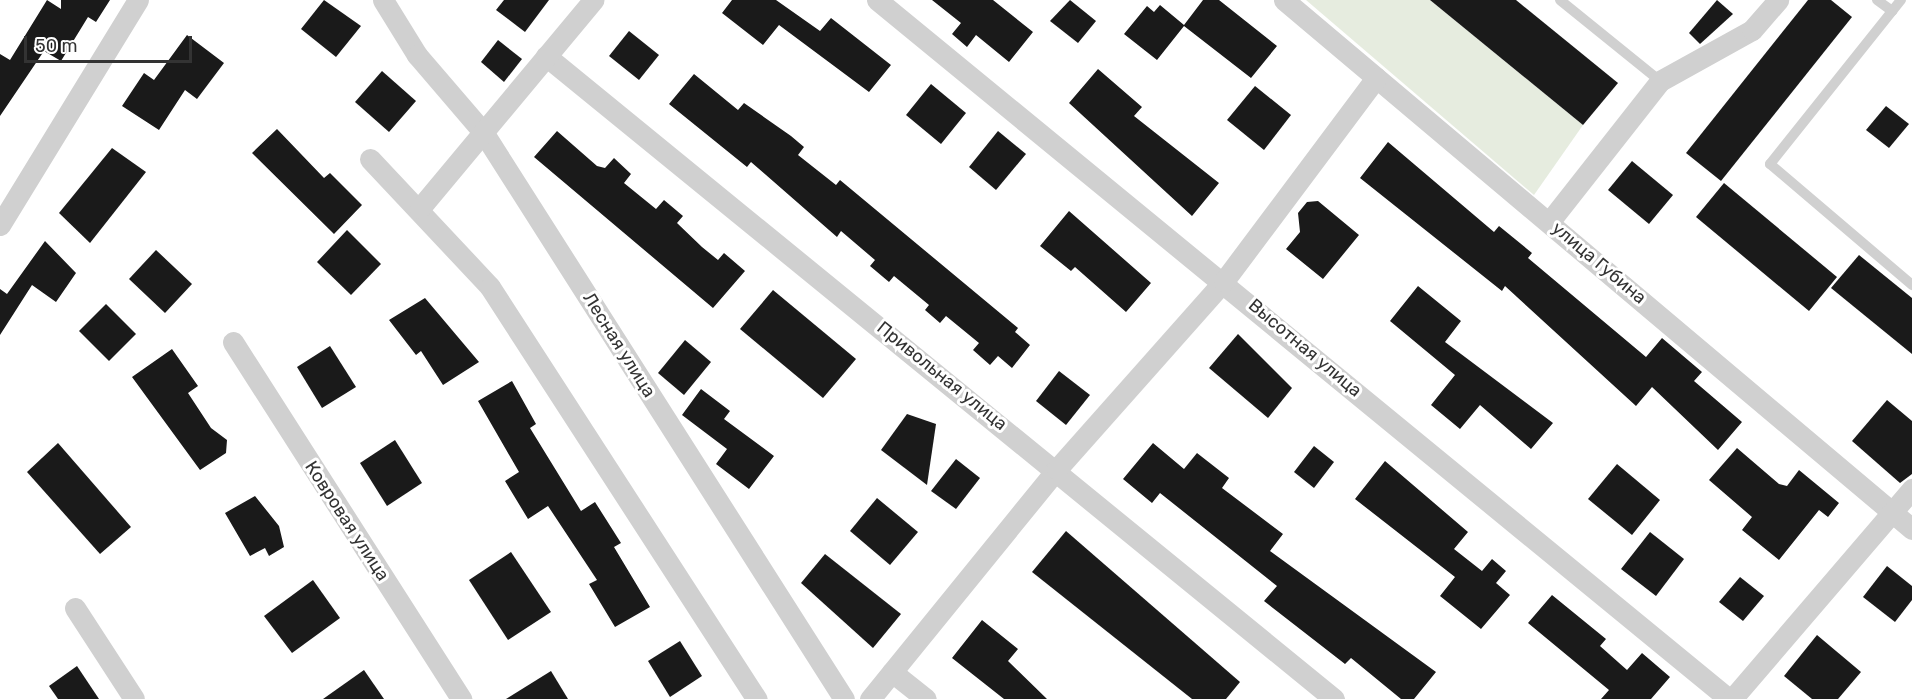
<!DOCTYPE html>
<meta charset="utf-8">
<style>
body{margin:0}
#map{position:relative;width:1912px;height:699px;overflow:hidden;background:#fff;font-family:Rubik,sans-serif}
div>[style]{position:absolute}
.green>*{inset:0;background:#e6ecdf}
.building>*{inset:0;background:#1a1a1a}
.lane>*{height:10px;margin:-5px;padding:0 5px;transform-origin:5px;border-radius:5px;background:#d0d0d0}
.street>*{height:21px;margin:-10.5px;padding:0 10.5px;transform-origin:10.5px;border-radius:10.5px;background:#d0d0d0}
span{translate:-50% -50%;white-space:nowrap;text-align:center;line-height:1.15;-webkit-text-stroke:6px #fff;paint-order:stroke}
.street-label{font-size:18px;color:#333}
.scale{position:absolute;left:24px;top:36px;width:168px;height:27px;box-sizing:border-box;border:3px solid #333;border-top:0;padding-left:8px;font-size:18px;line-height:21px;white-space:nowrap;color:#333;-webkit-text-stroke:4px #fff;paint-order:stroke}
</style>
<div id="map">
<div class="green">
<div style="clip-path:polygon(1306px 0,1430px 0,1583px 125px,1534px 195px)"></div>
</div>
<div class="building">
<div style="clip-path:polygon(47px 0,61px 9px,61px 0,110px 0,96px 22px,88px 17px,61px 61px,44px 51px,0 116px,0 54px,10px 60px)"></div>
<div style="clip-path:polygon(324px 0,361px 26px,336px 57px,301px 29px)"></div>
<div style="clip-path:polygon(504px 0,549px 0,525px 32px,496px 10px)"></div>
<div style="clip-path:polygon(732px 0,776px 0,820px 31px,831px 18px,891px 65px,869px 92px,779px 25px,763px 45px,722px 13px)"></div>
<div style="clip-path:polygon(932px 0,993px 0,1033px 32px,1009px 62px,976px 35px,967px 47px,952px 34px,961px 23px)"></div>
<div style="clip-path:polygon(1070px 0,1096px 21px,1078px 43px,1050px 21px)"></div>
<div style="clip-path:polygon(1203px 0,1219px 0,1277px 46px,1251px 78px,1184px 26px,1157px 60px,1124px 34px,1147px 6px,1154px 12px,1160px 5px,1184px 25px)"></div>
<div style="clip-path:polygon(1430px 0,1516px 0,1618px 83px,1583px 125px)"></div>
<div style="clip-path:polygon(1717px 0,1733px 14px,1700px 44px,1689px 33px)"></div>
<div style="clip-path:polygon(1808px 0,1831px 0,1852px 17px,1721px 181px,1686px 153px)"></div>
<div style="clip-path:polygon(629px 31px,659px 55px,639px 80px,609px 56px)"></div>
<div style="clip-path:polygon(187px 35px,224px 63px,197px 99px,185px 90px,159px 130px,122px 106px,144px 73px,154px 80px)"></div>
<div style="clip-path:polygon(498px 40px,522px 59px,504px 82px,481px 62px)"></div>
<div style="clip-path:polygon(1098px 69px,1142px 107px,1134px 116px,1219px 183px,1192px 216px,1069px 103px)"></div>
<div style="clip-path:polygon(382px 71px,416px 101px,389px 132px,355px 102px)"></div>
<div style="clip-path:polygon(694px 74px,738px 110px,744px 103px,791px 136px,804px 147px,798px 155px,836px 185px,840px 180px,1018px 328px,1015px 332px,1030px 345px,1012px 368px,998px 356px,990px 365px,973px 350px,979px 343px,946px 316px,940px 323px,925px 310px,929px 305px,894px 276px,889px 282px,870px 266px,875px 260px,841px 231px,837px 237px,751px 162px,747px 167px,669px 104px)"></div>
<div style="clip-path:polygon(931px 84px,966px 113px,941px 144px,906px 115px)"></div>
<div style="clip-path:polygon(1255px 86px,1291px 115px,1264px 150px,1227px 120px)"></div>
<div style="clip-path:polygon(1886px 106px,1909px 124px,1889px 148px,1866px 130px)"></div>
<div style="clip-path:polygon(277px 129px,324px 178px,330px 173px,362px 205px,334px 234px,252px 153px)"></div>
<div style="clip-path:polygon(557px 131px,597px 166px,605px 168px,614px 158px,631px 174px,624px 183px,656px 209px,664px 200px,683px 216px,677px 223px,702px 247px,718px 260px,724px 253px,745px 271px,713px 308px,534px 157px)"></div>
<div style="clip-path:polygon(998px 131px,1026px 154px,996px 190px,969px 167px)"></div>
<div style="clip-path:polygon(1388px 142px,1494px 232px,1499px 226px,1532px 253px,1528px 258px,1646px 357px,1662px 338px,1702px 372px,1694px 381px,1742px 422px,1718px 450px,1652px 387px,1636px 406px,1505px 286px,1502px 291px,1360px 178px)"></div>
<div style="clip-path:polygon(112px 148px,146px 172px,90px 243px,59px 213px)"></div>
<div style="clip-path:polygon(1632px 161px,1673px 195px,1649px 224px,1608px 190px)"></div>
<div style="clip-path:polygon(1724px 183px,1837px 277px,1809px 311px,1696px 217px)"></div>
<div style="clip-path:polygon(1318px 201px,1359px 235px,1323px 279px,1286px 249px,1300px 232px,1298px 213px,1307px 202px)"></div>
<div style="clip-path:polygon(1069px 211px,1151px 283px,1126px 312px,1075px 267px,1071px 271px,1040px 246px)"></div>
<div style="clip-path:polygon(347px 230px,381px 264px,351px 295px,317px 262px)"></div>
<div style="clip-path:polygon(45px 241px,76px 273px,56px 302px,32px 285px,0 335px,0 289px,7px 294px)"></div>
<div style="clip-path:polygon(156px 250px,192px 284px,165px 313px,129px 279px)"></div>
<div style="clip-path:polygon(1859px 255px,1912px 298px,1912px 354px,1831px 288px)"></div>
<div style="clip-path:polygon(1418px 286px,1461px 321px,1445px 342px,1553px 423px,1531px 449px,1480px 405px,1460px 429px,1431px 405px,1455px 375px,1390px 321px)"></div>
<div style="clip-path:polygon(773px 290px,856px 359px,823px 398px,740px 329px)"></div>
<div style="clip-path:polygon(425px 298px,479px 362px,443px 385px,421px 351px,416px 355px,389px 320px)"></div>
<div style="clip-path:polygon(106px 304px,136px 334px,109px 361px,79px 331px)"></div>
<div style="clip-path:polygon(1238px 334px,1292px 388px,1268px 418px,1209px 368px)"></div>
<div style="clip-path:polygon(685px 340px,711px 362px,684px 395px,658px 373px)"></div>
<div style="clip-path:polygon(330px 346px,356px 387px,322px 408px,297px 367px)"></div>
<div style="clip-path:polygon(172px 349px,198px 386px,188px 393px,211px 428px,227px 440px,226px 453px,200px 470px,132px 377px)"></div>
<div style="clip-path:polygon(1059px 371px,1090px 395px,1066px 425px,1036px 401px)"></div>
<div style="clip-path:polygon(512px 381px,536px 424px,530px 428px,581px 511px,595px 502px,621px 543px,614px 547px,650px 607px,615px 627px,589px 584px,597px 580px,548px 506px,528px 519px,505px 481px,519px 472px,478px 401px)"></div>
<div style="clip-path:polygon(701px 389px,730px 411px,724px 419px,774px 456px,749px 489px,716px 464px,727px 449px,682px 415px)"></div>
<div style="clip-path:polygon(1887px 400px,1912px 421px,1912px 474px,1900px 483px,1852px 441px)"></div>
<div style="clip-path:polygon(907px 414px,936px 424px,927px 485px,881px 450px)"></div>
<div style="clip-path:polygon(395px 440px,422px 483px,387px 506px,360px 463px)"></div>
<div style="clip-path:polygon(58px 443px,131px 527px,100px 554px,27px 472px)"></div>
<div style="clip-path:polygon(1153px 443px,1184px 469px,1197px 453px,1229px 478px,1222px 488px,1283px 534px,1270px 551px,1436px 672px,1414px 699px,1401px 699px,1351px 658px,1345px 664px,1264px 601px,1277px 586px,1160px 493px,1152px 503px,1123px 479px)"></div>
<div style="clip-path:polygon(1314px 446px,1334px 462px,1314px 488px,1294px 472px)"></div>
<div style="clip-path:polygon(1737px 448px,1779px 484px,1787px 486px,1799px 470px,1839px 503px,1828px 517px,1819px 510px,1779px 560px,1742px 530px,1752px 517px,1709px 480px)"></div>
<div style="clip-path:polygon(956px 459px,980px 478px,956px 509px,931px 491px)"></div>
<div style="clip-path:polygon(1385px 461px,1468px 532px,1454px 549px,1482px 571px,1492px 559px,1506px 571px,1496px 583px,1510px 595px,1481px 629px,1440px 596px,1455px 577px,1355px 499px)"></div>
<div style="clip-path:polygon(1617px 464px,1660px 500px,1632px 535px,1588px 499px)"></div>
<div style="clip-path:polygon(255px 496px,279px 526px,284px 547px,269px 556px,265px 548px,250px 556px,225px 513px)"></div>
<div style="clip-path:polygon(877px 498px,918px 532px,890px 565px,850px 531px)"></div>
<div style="clip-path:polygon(1066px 531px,1240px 682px,1226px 699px,1192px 699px,1032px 572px)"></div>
<div style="clip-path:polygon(1650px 532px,1684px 559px,1656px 596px,1621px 569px)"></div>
<div style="clip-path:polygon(511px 552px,551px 612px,508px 640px,469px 580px)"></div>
<div style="clip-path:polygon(825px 554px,901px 614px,873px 648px,801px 583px)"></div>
<div style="clip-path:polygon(1887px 566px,1912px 586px,1912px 600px,1895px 622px,1863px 597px)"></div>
<div style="clip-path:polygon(1740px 577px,1764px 596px,1743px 621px,1719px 602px)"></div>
<div style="clip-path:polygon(313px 580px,340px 618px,292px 653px,264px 616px)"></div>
<div style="clip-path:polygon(1552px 595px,1606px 639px,1600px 646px,1627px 670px,1642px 653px,1670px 677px,1651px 699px,1601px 699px,1609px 690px,1528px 623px)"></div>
<div style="clip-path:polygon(982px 620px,1018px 649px,1008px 661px,1047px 699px,1004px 699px,952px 658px)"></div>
<div style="clip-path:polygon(1817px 635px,1861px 672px,1838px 699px,1812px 699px,1784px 676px)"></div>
<div style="clip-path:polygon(680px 641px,702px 676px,670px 697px,648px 661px)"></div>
<div style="clip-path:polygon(77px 666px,99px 699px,58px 699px,49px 686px)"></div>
<div style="clip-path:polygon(364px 670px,384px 699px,323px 699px)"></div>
<div style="clip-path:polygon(551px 671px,568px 699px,506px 699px)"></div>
</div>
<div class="lane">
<div style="left:1560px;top:0;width:129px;rotate:39deg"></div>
<div style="left:1877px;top:0;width:19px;rotate:36deg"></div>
<div style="left:1901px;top:0;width:210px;rotate:128.6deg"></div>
<div style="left:1770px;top:164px;width:187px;rotate:40.4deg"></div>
</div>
<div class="street">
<div style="left:383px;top:0;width:65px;rotate:58.3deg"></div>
<div style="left:417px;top:55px;width:101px;rotate:49.4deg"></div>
<div style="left:483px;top:132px;width:672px;rotate:57.52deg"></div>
<div style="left:877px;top:0;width:1102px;rotate:39.37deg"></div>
<div style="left:1284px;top:0;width:821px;rotate:40.11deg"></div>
<div style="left:546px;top:56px;width:1017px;rotate:39.21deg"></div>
<div style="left:370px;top:159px;width:175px;rotate:46.8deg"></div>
<div style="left:490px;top:287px;width:491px;rotate:57.1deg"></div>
<div style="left:420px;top:208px;width:271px;rotate:-50.2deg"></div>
<div style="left:1550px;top:221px;width:178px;rotate:-51.8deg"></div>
<div style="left:1660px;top:81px;width:105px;rotate:-29deg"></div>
<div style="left:1752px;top:30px;width:40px;rotate:-49deg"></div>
<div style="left:0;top:225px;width:264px;rotate:-58.5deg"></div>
<div style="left:233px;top:342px;width:424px;rotate:57.4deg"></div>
<div style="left:75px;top:608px;width:108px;rotate:57deg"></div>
<div style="left:892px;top:672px;width:43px;rotate:38.5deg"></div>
<div style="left:870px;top:699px;width:296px;rotate:-50.9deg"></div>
<div style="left:1057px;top:469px;width:251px;rotate:-48.4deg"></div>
<div style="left:1224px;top:281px;width:254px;rotate:-53.2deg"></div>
<div style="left:1732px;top:699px;width:277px;rotate:-49.4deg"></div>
</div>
<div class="street-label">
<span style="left:1599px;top:263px;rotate:40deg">улица Губина</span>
<span style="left:619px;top:345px;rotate:58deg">Лесная улица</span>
<span style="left:1305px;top:348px;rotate:40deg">Высотная улица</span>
<span style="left:942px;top:376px;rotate:39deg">Привольная улица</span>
<span style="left:347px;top:521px;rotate:57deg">Ковровая улица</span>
</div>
<div class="scale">50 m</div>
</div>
